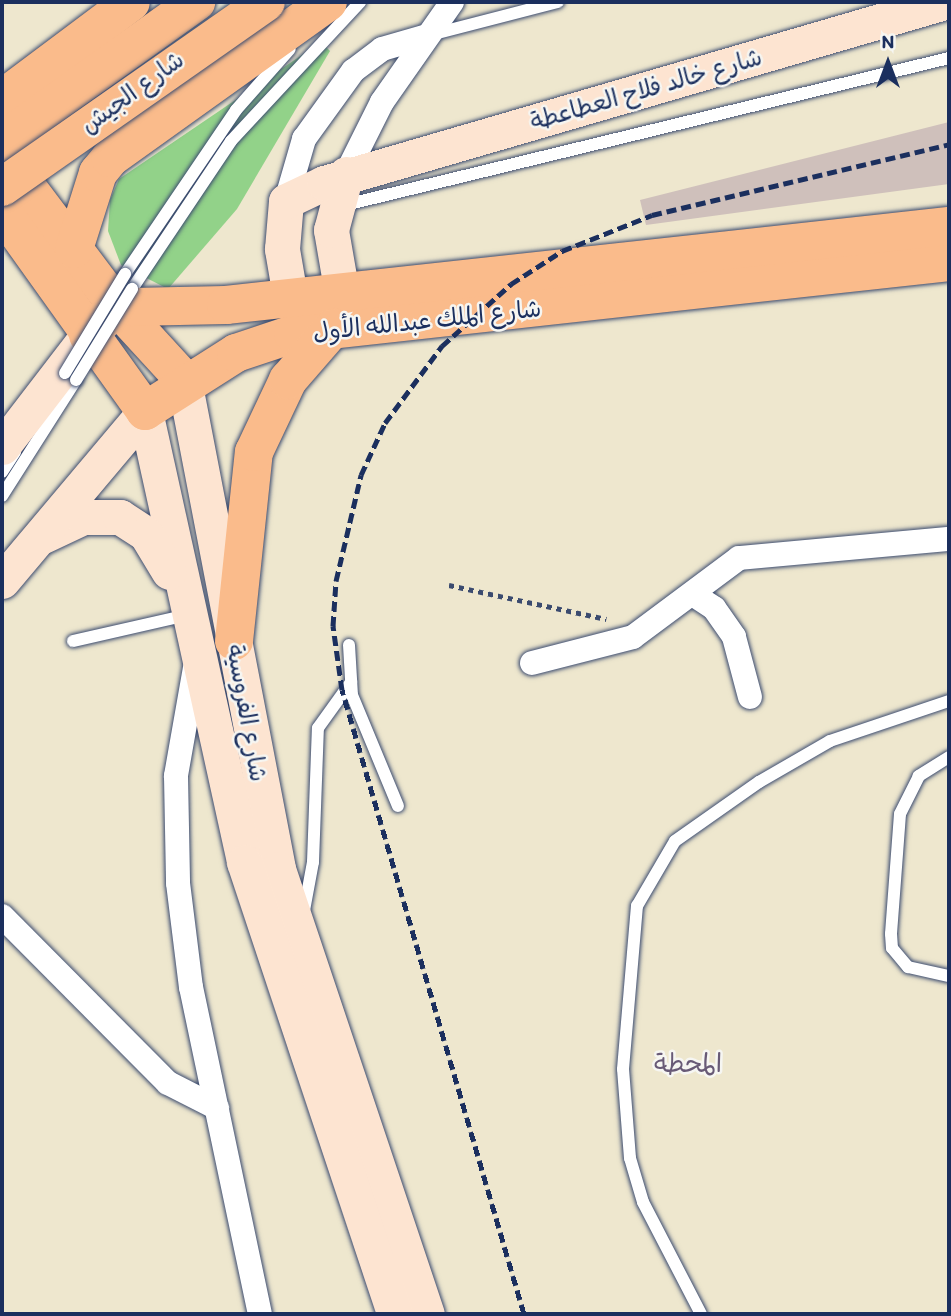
<!DOCTYPE html>
<meta charset="utf-8">
<style>
body{margin:0}
#map{position:relative;width:951px;height:1316px;overflow:hidden;background:#eee7ce;font-family:Itim,"Playpen Sans Arabic",sans-serif}
div>[style]{position:absolute}
.industrial>*{inset:0;background:#cfc0bb}
.green>*{inset:0;background:#92d289}
.path>*{height:4.5px;margin-top:-2.25px;transform-origin:0;background:repeating-linear-gradient(90deg,#3b4b6f 0 5px,transparent 0 10px)}
.roads{filter:drop-shadow(0 0 2px #3b4b6f) drop-shadow(0 0 2px #3b4b6f)}
.lane>*{height:12px;margin:-6px;padding:0 6px;transform-origin:6px;border-radius:6px;background:#fff}
.street>*{height:24px;margin:-12px;padding:0 12px;transform-origin:12px;border-radius:12px;background:#fff}
.secondary>*{height:35px;margin:-17.5px;padding:0 17.5px;transform-origin:17.5px;border-radius:17.5px;background:#fde4d1}
.primary>*{height:38px;margin:-19px;padding:0 19px;transform-origin:19px;border-radius:19px;background:#fabb8b}
.highway>*{height:38px;margin:-19px;padding:0 19px;transform-origin:19px;border-radius:19px;background:#fabb8b}
.rail>*{height:5px;margin-top:-2.5px;transform-origin:0;background:repeating-linear-gradient(90deg,#1b2f5e 0 10px,transparent 0 15px)}
.bridges{filter:drop-shadow(0 0 2px #3b4b6f) drop-shadow(0 0 2px #3b4b6f)}
.lane-bridge>*{height:12px;margin:-6px;padding:0 6px;transform-origin:6px;border-radius:6px;background:#fff}
.highway-bridge>*{height:38px;margin:-19px;padding:0 19px;transform-origin:19px;border-radius:19px;background:#fabb8b}
span{translate:-50% -50%;white-space:nowrap;text-align:center;line-height:1.15;-webkit-text-stroke:5px #f6f6f2;paint-order:stroke}
.street-label{font-size:24px;color:#1b2f5e}
.neighbourhood-label{font-size:26px;color:#685a76}
.frame{position:absolute;inset:0;border:4px solid #1b2f5e;pointer-events:none}
.north{position:absolute;left:853px;top:28px;width:70px;height:70px;-webkit-text-stroke:5px #f6f6f2;paint-order:stroke;rotate:0deg;font-size:19px;font-weight:700;line-height:28px;text-align:center;color:#1b2f5e}
.north::after{content:'';display:block;margin:auto;width:24px;height:32px;background:#1b2f5e;clip-path:polygon(50% 0,100% 100%,50% 72%,0 100%)}
</style>
<div id="map">
<div class="industrial">
<div style="clip-path:polygon(949px 122px,949px 184px,646px 225px,640px 200px)"></div>
</div>
<div class="green">
<div style="clip-path:polygon(321px 42px,330px 51px,237px 209px,168px 289px,121px 265px,108px 231px,110px 200px,119px 179px)"></div>
</div>
<div class="path">
<div style="left:449px;top:585px;width:161px;rotate:12.2deg"></div>
</div>
<div class="roads">
<div class="lane">
<div style="left:430px;top:35px;width:132px;rotate:-14.5deg"></div>
<div style="left:341px;top:206px;width:626px;rotate:-13.68deg"></div>
<div style="left:125px;top:274px;width:198px;rotate:-55.9deg"></div>
<div style="left:236px;top:110px;width:81px;rotate:-48.5deg"></div>
<div style="left:132px;top:289px;width:178px;rotate:-56.2deg"></div>
<div style="left:231px;top:141px;width:190px;rotate:-47.1deg"></div>
<div style="left:2px;top:472px;width:24px;rotate:-57deg"></div>
<div style="left:2px;top:496px;width:138px;rotate:-57.5deg"></div>
<div style="left:73px;top:641px;width:117px;rotate:-12.8deg"></div>
<div style="left:349px;top:645px;width:50px;rotate:86.6deg"></div>
<div style="left:352px;top:695px;width:120px;rotate:67.5deg"></div>
<div style="left:949px;top:757px;width:36px;rotate:148deg"></div>
<div style="left:919px;top:776px;width:42px;rotate:116.6deg"></div>
<div style="left:900px;top:814px;width:120px;rotate:94.3deg"></div>
<div style="left:891px;top:934px;width:14px;rotate:86deg"></div>
<div style="left:892px;top:948px;width:25px;rotate:50deg"></div>
<div style="left:908px;top:967px;width:42px;rotate:12.4deg"></div>
<div style="left:303px;top:916px;width:55px;rotate:-79.5deg"></div>
<div style="left:313px;top:862px;width:134px;rotate:-87.9deg"></div>
<div style="left:318px;top:728px;width:57px;rotate:-54.3deg"></div>
<div style="left:701px;top:1314px;width:126px;rotate:-117.4deg"></div>
<div style="left:643px;top:1202px;width:46px;rotate:-106.5deg"></div>
<div style="left:630px;top:1158px;width:89px;rotate:-94.5deg"></div>
<div style="left:623px;top:1069px;width:164px;rotate:-85.1deg"></div>
<div style="left:637px;top:906px;width:75px;rotate:-59.7deg"></div>
<div style="left:675px;top:841px;width:103px;rotate:-35.1deg"></div>
<div style="left:759px;top:782px;width:82px;rotate:-30deg"></div>
<div style="left:830px;top:741px;width:126px;rotate:-18.6deg"></div>
</div>
<div class="street">
<div style="left:346px;top:174px;width:80px;rotate:-63.4deg"></div>
<div style="left:382px;top:102px;width:122px;rotate:-55deg"></div>
<div style="left:286px;top:201px;width:65px;rotate:-73.8deg"></div>
<div style="left:304px;top:139px;width:84px;rotate:-54.2deg"></div>
<div style="left:353px;top:71px;width:36px;rotate:-37deg"></div>
<div style="left:382px;top:49px;width:47px;rotate:-16.1deg"></div>
<div style="left:694px;top:595px;width:24px;rotate:33deg"></div>
<div style="left:714px;top:608px;width:35px;rotate:55deg"></div>
<div style="left:734px;top:637px;width:62px;rotate:75.1deg"></div>
<div style="left:196px;top:662px;width:116px;rotate:100deg"></div>
<div style="left:176px;top:776px;width:107px;rotate:88.9deg"></div>
<div style="left:178px;top:883px;width:105px;rotate:82.9deg"></div>
<div style="left:191px;top:987px;width:334px;rotate:78.1deg"></div>
<div style="left:532px;top:663px;width:104px;rotate:-14.4deg"></div>
<div style="left:633px;top:637px;width:132px;rotate:-36.7deg"></div>
<div style="left:739px;top:558px;width:211px;rotate:-5.2deg"></div>
<div style="left:2px;top:916px;width:235px;rotate:45.2deg"></div>
<div style="left:168px;top:1083px;width:55px;rotate:27deg"></div>
</div>
<div class="secondary">
<div style="left:341px;top:288px;width:59px;rotate:-99.8deg"></div>
<div style="left:331px;top:230px;width:58px;rotate:-75deg"></div>
<div style="left:290px;top:296px;width:48px;rotate:-99.7deg"></div>
<div style="left:282px;top:249px;width:48px;rotate:-85.2deg"></div>
<div style="left:286px;top:201px;width:42px;rotate:-25.3deg"></div>
<div style="left:324px;top:183px;width:647px;rotate:-16.25deg"></div>
<div style="left:184px;top:380px;width:498px;rotate:79.1deg"></div>
<div style="left:278px;top:869px;width:469px;rotate:71.5deg"></div>
<div style="left:145px;top:411px;width:462px;rotate:77.6deg"></div>
<div style="left:244px;top:862px;width:476px;rotate:71.6deg"></div>
<div style="left:2px;top:447px;width:141px;rotate:-52.5deg"></div>
<div style="left:43px;top:536px;width:44px;rotate:-25.4deg"></div>
<div style="left:83px;top:517px;width:37px"></div>
<div style="left:120px;top:517px;width:31px;rotate:33deg"></div>
<div style="left:146px;top:534px;width:44px;rotate:58.8deg"></div>
<div style="left:2px;top:581px;width:222px;rotate:-49.9deg"></div>
</div>
<div class="primary">
<div style="left:2px;top:99px;width:161px;rotate:-36.9deg"></div>
<div style="left:2px;top:154px;width:194px;rotate:53deg"></div>
<div style="left:119px;top:309px;width:96px;rotate:47.5deg"></div>
<div style="left:2px;top:211px;width:246px;rotate:54.4deg"></div>
<div style="left:145px;top:411px;width:108px;rotate:-32.5deg"></div>
<div style="left:236px;top:353px;width:60px;rotate:-18.4deg"></div>
<div style="left:293px;top:334px;width:660px;rotate:-6.26deg"></div>
<div style="left:74px;top:249px;width:80px;rotate:-72.5deg"></div>
<div style="left:98px;top:173px;width:19px;rotate:-51deg"></div>
<div style="left:110px;top:158px;width:268px;rotate:-35.6deg"></div>
<div style="left:88px;top:335px;width:33px;rotate:-44deg"></div>
<div style="left:112px;top:312px;width:21px;rotate:-14deg"></div>
<div style="left:132px;top:307px;width:94px;rotate:-1.2deg"></div>
<div style="left:226px;top:305px;width:727px;rotate:-6.24deg"></div>
<div style="left:234px;top:641px;width:190px;rotate:-84deg"></div>
<div style="left:254px;top:452px;width:80px;rotate:-64.7deg"></div>
<div style="left:288px;top:380px;width:69px;rotate:-49.1deg"></div>
</div>
<div class="highway">
<div style="left:2px;top:141px;width:239px;rotate:-35.6deg"></div>
</div>
</div>
<div class="rail">
<div style="left:524px;top:1314px;width:650px;rotate:-106.26deg"></div>
<div style="left:342px;top:690px;width:65px;rotate:-98deg"></div>
<div style="left:333px;top:626px;width:45px;rotate:-86.2deg"></div>
<div style="left:336px;top:581px;width:109px;rotate:-76.7deg"></div>
<div style="left:361px;top:475px;width:57px;rotate:-65.2deg"></div>
<div style="left:385px;top:423px;width:96px;rotate:-53.5deg"></div>
<div style="left:442px;top:346px;width:93px;rotate:-41.9deg"></div>
<div style="left:511px;top:284px;width:61px;rotate:-32.9deg"></div>
<div style="left:562px;top:251px;width:97px;rotate:-21.8deg"></div>
<div style="left:652px;top:215px;width:305px;rotate:-13.4deg"></div>
</div>
<div class="bridges">
<div class="lane-bridge">
<div style="left:65px;top:373px;width:116px;rotate:-58.8deg"></div>
<div style="left:76px;top:380px;width:107px;rotate:-58.4deg"></div>
</div>
<div class="highway-bridge">
<div style="left:2px;top:187px;width:322px;rotate:-35deg"></div>
</div>
</div>
<div class="street-label">
<span style="left:646px;top:89px;rotate:-16deg">شارع خالد فلاح العطاعطة</span>
<span style="left:132px;top:92px;rotate:-36deg">شارع الجيش</span>
<span style="left:427px;top:320px;rotate:-6deg">شارع الملك عبدالله الأول</span>
<span style="left:247px;top:713px;rotate:80deg">شارع الفروسية</span>
</div>
<div class="neighbourhood-label">
<span style="left:688px;top:1064px">المحطة</span>
</div>
<div class="frame"></div>
<div class="north">N</div>
</div>
